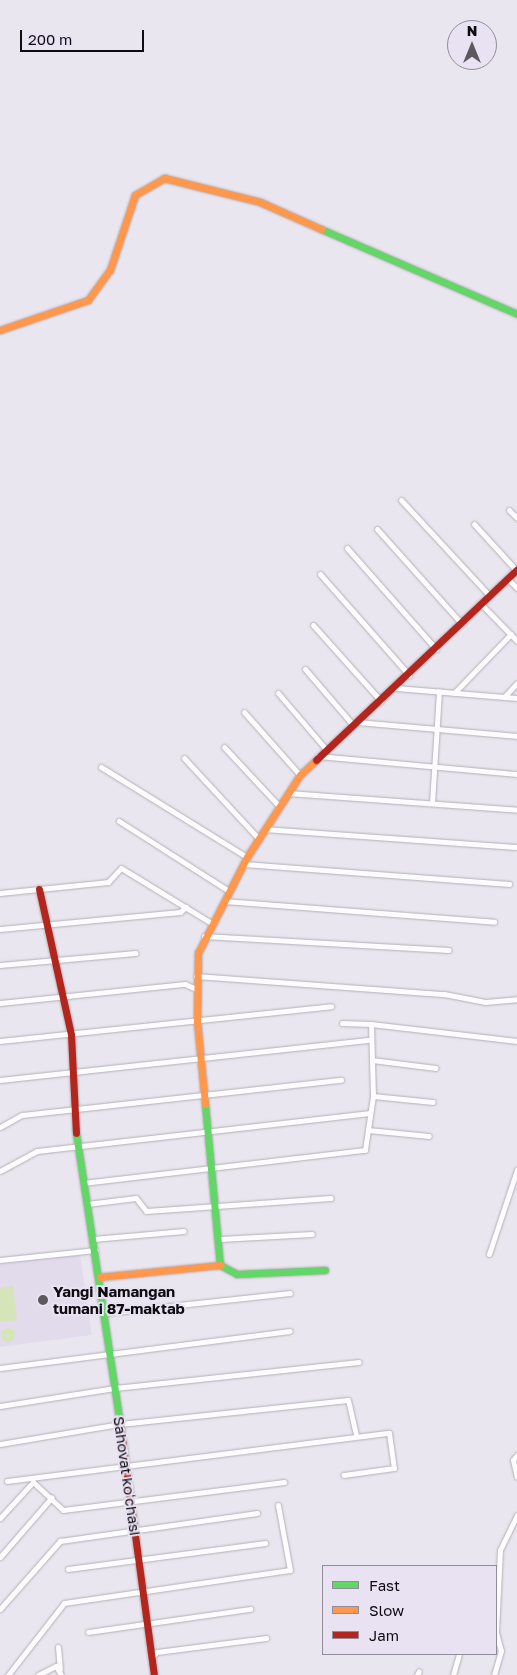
<!DOCTYPE html>
<meta charset="utf-8">
<style>
body{margin:0}
#map{position:relative;width:517px;height:1675px;overflow:hidden;background:#eae6ef;font-family:"Golos Text",sans-serif}
div>[style]{position:absolute}
.built>*{inset:0;background:#e2dbec}
.green>*{inset:0;background:#d5e5b9}
.round{border-radius:50%}
.roads{filter:drop-shadow(0 0 1px #b3b0b7) drop-shadow(0 0 1px #b3b0b7)}
.street>*{height:5px;margin:-2.5px;padding:0 2.5px;transform-origin:2.5px;border-radius:2.5px;background:#fcfbfd}
.fast>*{height:7px;margin:-3.5px;padding:0 3.5px;transform-origin:3.5px;border-radius:3.5px;background:#63d668}
.slow>*{height:7px;margin:-3.5px;padding:0 3.5px;transform-origin:3.5px;border-radius:3.5px;background:#ff974d}
.jam>*{height:7px;margin:-3.5px;padding:0 3.5px;transform-origin:3.5px;border-radius:3.5px;background:#b3261e}
.dots>*{width:14px;height:14px;translate:-50% -50%;box-sizing:border-box;border:2px solid #e9e2f3;border-radius:50%}
span{translate:-50% -50%;white-space:nowrap;text-align:center;line-height:1.15;-webkit-text-stroke:4px #e9e2f3;paint-order:stroke}
.poi-label{font-size:15px;color:#0e0c11;font-weight:700}
.left{translate:0 -50%;text-align:left}
.street-label{font-size:15px;color:#0e0c11}
.legend{position:absolute;left:322px;top:1565px;width:175px;height:90px;box-sizing:border-box;background:#e9e2f3;border:1px solid #918c99;margin:0;padding:6px 9px;list-style:none;font-size:15px;color:#0e0c11}
.legend li{display:flex;align-items:center;gap:10px;height:25px}
.legend b{width:25px;border:1px solid #918c99}
.north{position:absolute;left:447px;top:20px;width:50px;height:50px;box-sizing:border-box;background:#e9e2f3;border:1px solid #918c99;border-radius:50%;rotate:0deg;font-size:14px;font-weight:700;line-height:20px;text-align:center;color:#0e0c11}
.north::after{content:'';display:block;margin:auto;width:18px;height:22px;background:#5b585f;clip-path:polygon(50% 0,100% 100%,50% 72%,0 100%)}
.scale{position:absolute;left:20px;top:30px;width:124px;height:22px;box-sizing:border-box;border:2px solid #0e0c11;border-top:0;padding-left:6px;font-size:15px;line-height:18px;white-space:nowrap;color:#0e0c11;-webkit-text-stroke:4px #e9e2f3;paint-order:stroke}
</style>
<div id="map">
<div class="built">
<div style="clip-path:polygon(80px 1255px,92px 1335px,0 1347px,0 1264px)"></div>
</div>
<div class="green">
<div style="clip-path:polygon(13px 1286px,17px 1320px,0 1322px,0 1288px)"></div>
<div class="round" style="left:1px;top:1328px;width:14px;height:14px"></div>
</div>
<div class="roads">
<div class="street">
<div style="left:401px;top:500px;width:131px;rotate:47.2deg"></div>
<div style="left:509px;top:510px;width:11px;rotate:45deg"></div>
<div style="left:474px;top:524px;width:62px;rotate:47.6deg"></div>
<div style="left:377px;top:529px;width:126px;rotate:48.2deg"></div>
<div style="left:347px;top:548px;width:135px;rotate:48.6deg"></div>
<div style="left:320px;top:574px;width:135px;rotate:48.6deg"></div>
<div style="left:508px;top:579px;width:13px;rotate:45deg"></div>
<div style="left:482px;top:605px;width:50px;rotate:45.8deg"></div>
<div style="left:313px;top:625px;width:102px;rotate:48.2deg"></div>
<div style="left:305px;top:669px;width:74px;rotate:49.4deg"></div>
<div style="left:396px;top:688px;width:121px;rotate:4.7deg"></div>
<div style="left:278px;top:693px;width:72px;rotate:49.5deg"></div>
<div style="left:454px;top:693px;width:82px;rotate:-46deg"></div>
<div style="left:504px;top:697px;width:19px;rotate:-47deg"></div>
<div style="left:244px;top:712px;width:84px;rotate:48.4deg"></div>
<div style="left:357px;top:722px;width:161px;rotate:5deg"></div>
<div style="left:224px;top:747px;width:82px;rotate:47deg"></div>
<div style="left:318px;top:756px;width:200px;rotate:5.2deg"></div>
<div style="left:184px;top:758px;width:109px;rotate:47.2deg"></div>
<div style="left:101px;top:767px;width:172px;rotate:31.7deg"></div>
<div style="left:288px;top:793px;width:230px;rotate:4.2deg"></div>
<div style="left:432px;top:803px;width:112px;rotate:-86.4deg"></div>
<div style="left:119px;top:821px;width:130px;rotate:32.5deg"></div>
<div style="left:264px;top:829px;width:252px;rotate:4.1deg"></div>
<div style="left:244px;top:864px;width:266px;rotate:4.3deg"></div>
<div style="left:0;top:893px;width:109px;rotate:-5.8deg"></div>
<div style="left:108px;top:882px;width:19px;rotate:-47deg"></div>
<div style="left:121px;top:868px;width:105px;rotate:31.4deg"></div>
<div style="left:224px;top:901px;width:271px;rotate:4.4deg"></div>
<div style="left:0;top:929px;width:181px;rotate:-5.4deg"></div>
<div style="left:180px;top:912px;width:8px;rotate:-40deg"></div>
<div style="left:204px;top:936px;width:245px;rotate:3.3deg"></div>
<div style="left:0;top:965px;width:136px;rotate:-5.1deg"></div>
<div style="left:196px;top:976px;width:249px;rotate:4.2deg"></div>
<div style="left:444px;top:994px;width:42px;rotate:11deg"></div>
<div style="left:485px;top:1002px;width:32px;rotate:-5deg"></div>
<div style="left:0;top:1003px;width:186px;rotate:-5.9deg"></div>
<div style="left:185px;top:984px;width:12px;rotate:24deg"></div>
<div style="left:342px;top:1023px;width:29px;rotate:2deg"></div>
<div style="left:0;top:1041px;width:333px;rotate:-6deg"></div>
<div style="left:372px;top:1060px;width:64px;rotate:7.1deg"></div>
<div style="left:0;top:1080px;width:372px;rotate:-6.2deg"></div>
<div style="left:373px;top:1096px;width:60px;rotate:5.7deg"></div>
<div style="left:0;top:1127px;width:25px;rotate:-29deg"></div>
<div style="left:22px;top:1115px;width:321px;rotate:-6.3deg"></div>
<div style="left:368px;top:1130px;width:61px;rotate:5.6deg"></div>
<div style="left:0;top:1171px;width:42px;rotate:-28.4deg"></div>
<div style="left:37px;top:1151px;width:335px;rotate:-6.5deg"></div>
<div style="left:83px;top:1183px;width:284px;rotate:-6.7deg"></div>
<div style="left:365px;top:1150px;width:55px;rotate:-81.6deg"></div>
<div style="left:373px;top:1096px;width:72px;rotate:-91.6deg"></div>
<div style="left:371px;top:1024px;width:147px;rotate:6.6deg"></div>
<div style="left:87px;top:1204px;width:49px;rotate:-7deg"></div>
<div style="left:136px;top:1198px;width:16px;rotate:52deg"></div>
<div style="left:146px;top:1211px;width:185px;rotate:-4deg"></div>
<div style="left:93px;top:1239px;width:91px;rotate:-5deg"></div>
<div style="left:220px;top:1239px;width:92px;rotate:-3.1deg"></div>
<div style="left:489px;top:1254px;width:89px;rotate:-71.6deg"></div>
<div style="left:0;top:1260px;width:96px;rotate:-6deg"></div>
<div style="left:105px;top:1313px;width:186px;rotate:-6.2deg"></div>
<div style="left:0;top:1368px;width:292px;rotate:-7.3deg"></div>
<div style="left:0;top:1406px;width:116px;rotate:-8.9deg"></div>
<div style="left:115px;top:1388px;width:245px;rotate:-6.1deg"></div>
<div style="left:0;top:1444px;width:122px;rotate:-9.5deg"></div>
<div style="left:120px;top:1424px;width:229px;rotate:-6deg"></div>
<div style="left:348px;top:1400px;width:37px;rotate:77deg"></div>
<div style="left:517px;top:1455px;width:6px;rotate:129deg"></div>
<div style="left:513px;top:1460px;width:17px;rotate:77deg"></div>
<div style="left:7px;top:1481px;width:385px;rotate:-7.2deg"></div>
<div style="left:389px;top:1433px;width:35px;rotate:82deg"></div>
<div style="left:394px;top:1468px;width:51px;rotate:172.2deg"></div>
<div style="left:0;top:1518px;width:49px;rotate:-47.5deg"></div>
<div style="left:33px;top:1482px;width:41px;rotate:43deg"></div>
<div style="left:63px;top:1510px;width:223px;rotate:-7.2deg"></div>
<div style="left:0;top:1557px;width:79px;rotate:-49.1deg"></div>
<div style="left:68px;top:1569px;width:199px;rotate:-7.5deg"></div>
<div style="left:0;top:1609px;width:91px;rotate:-48.6deg"></div>
<div style="left:60px;top:1541px;width:199px;rotate:-8.1deg"></div>
<div style="left:88px;top:1632px;width:164px;rotate:-8.1deg"></div>
<div style="left:58px;top:1647px;width:22px;rotate:85deg"></div>
<div style="left:151px;top:1657px;width:8px;rotate:-40deg"></div>
<div style="left:157px;top:1652px;width:110px;rotate:-7.3deg"></div>
<div style="left:8px;top:1675px;width:91px;rotate:-52.1deg"></div>
<div style="left:64px;top:1603px;width:228px;rotate:-8.3deg"></div>
<div style="left:290px;top:1570px;width:66px;rotate:-100.5deg"></div>
<div style="left:38px;top:1675px;width:20px;rotate:-27deg"></div>
<div style="left:56px;top:1666px;width:10px;rotate:61deg"></div>
<div style="left:417px;top:1675px;width:4px;rotate:-63deg"></div>
<div style="left:453px;top:1675px;width:22px;rotate:-74deg"></div>
<div style="left:494px;top:1675px;width:25px;rotate:-74deg"></div>
<div style="left:501px;top:1651px;width:20px;rotate:-105deg"></div>
<div style="left:496px;top:1632px;width:82px;rotate:-87.2deg"></div>
<div style="left:500px;top:1550px;width:39px;rotate:-64deg"></div>
</div>
<div class="fast">
<div style="left:321px;top:229px;width:214px;rotate:23.4deg"></div>
<div style="left:205px;top:1104px;width:162px;rotate:84.7deg"></div>
<div style="left:220px;top:1265px;width:19px;rotate:28deg"></div>
<div style="left:237px;top:1274px;width:88px;rotate:-2.6deg"></div>
<div style="left:76px;top:1133px;width:294px;rotate:81.4deg"></div>
</div>
<div class="slow">
<div style="left:0;top:330px;width:93px;rotate:-18.8deg"></div>
<div style="left:88px;top:300px;width:37px;rotate:-54deg"></div>
<div style="left:110px;top:270px;width:79px;rotate:-71.6deg"></div>
<div style="left:135px;top:195px;width:34px;rotate:-30deg"></div>
<div style="left:164px;top:178px;width:99px;rotate:14deg"></div>
<div style="left:260px;top:202px;width:67px;rotate:23.9deg"></div>
<div style="left:205px;top:1104px;width:83px;rotate:-95.5deg"></div>
<div style="left:197px;top:1021px;width:68px;rotate:-89.2deg"></div>
<div style="left:198px;top:953px;width:108px;rotate:-63deg"></div>
<div style="left:247px;top:857px;width:98px;rotate:-57.1deg"></div>
<div style="left:300px;top:775px;width:22px;rotate:-43deg"></div>
<div style="left:100px;top:1277px;width:121px;rotate:-5.7deg"></div>
</div>
<div class="jam">
<div style="left:316px;top:760px;width:277px;rotate:-43.5deg"></div>
<div style="left:39px;top:889px;width:149px;rotate:77.6deg"></div>
<div style="left:71px;top:1035px;width:98px;rotate:87.1deg"></div>
<div style="left:120px;top:1424px;width:253px;rotate:82.3deg"></div>
</div>
</div>
<div class="dots">
<div style="left:43px;top:1300px;background:#5b585f"></div>
</div>
<div class="poi-label">
<span class="left" style="left:53px;top:1300px">Yangi Namangan<br>tumani 87-maktab</span>
</div>
<div class="street-label">
<span style="left:127px;top:1476px;rotate:82deg">Sahovat koʻchasi</span>
</div>
<ul class="legend">
<li><b style="height:6px;background:#63d668"></b>Fast</li>
<li><b style="height:6px;background:#ff974d"></b>Slow</li>
<li><b style="height:6px;background:#b3261e"></b>Jam</li>
</ul>
<div class="north">N</div>
<div class="scale">200 m</div>
</div>
